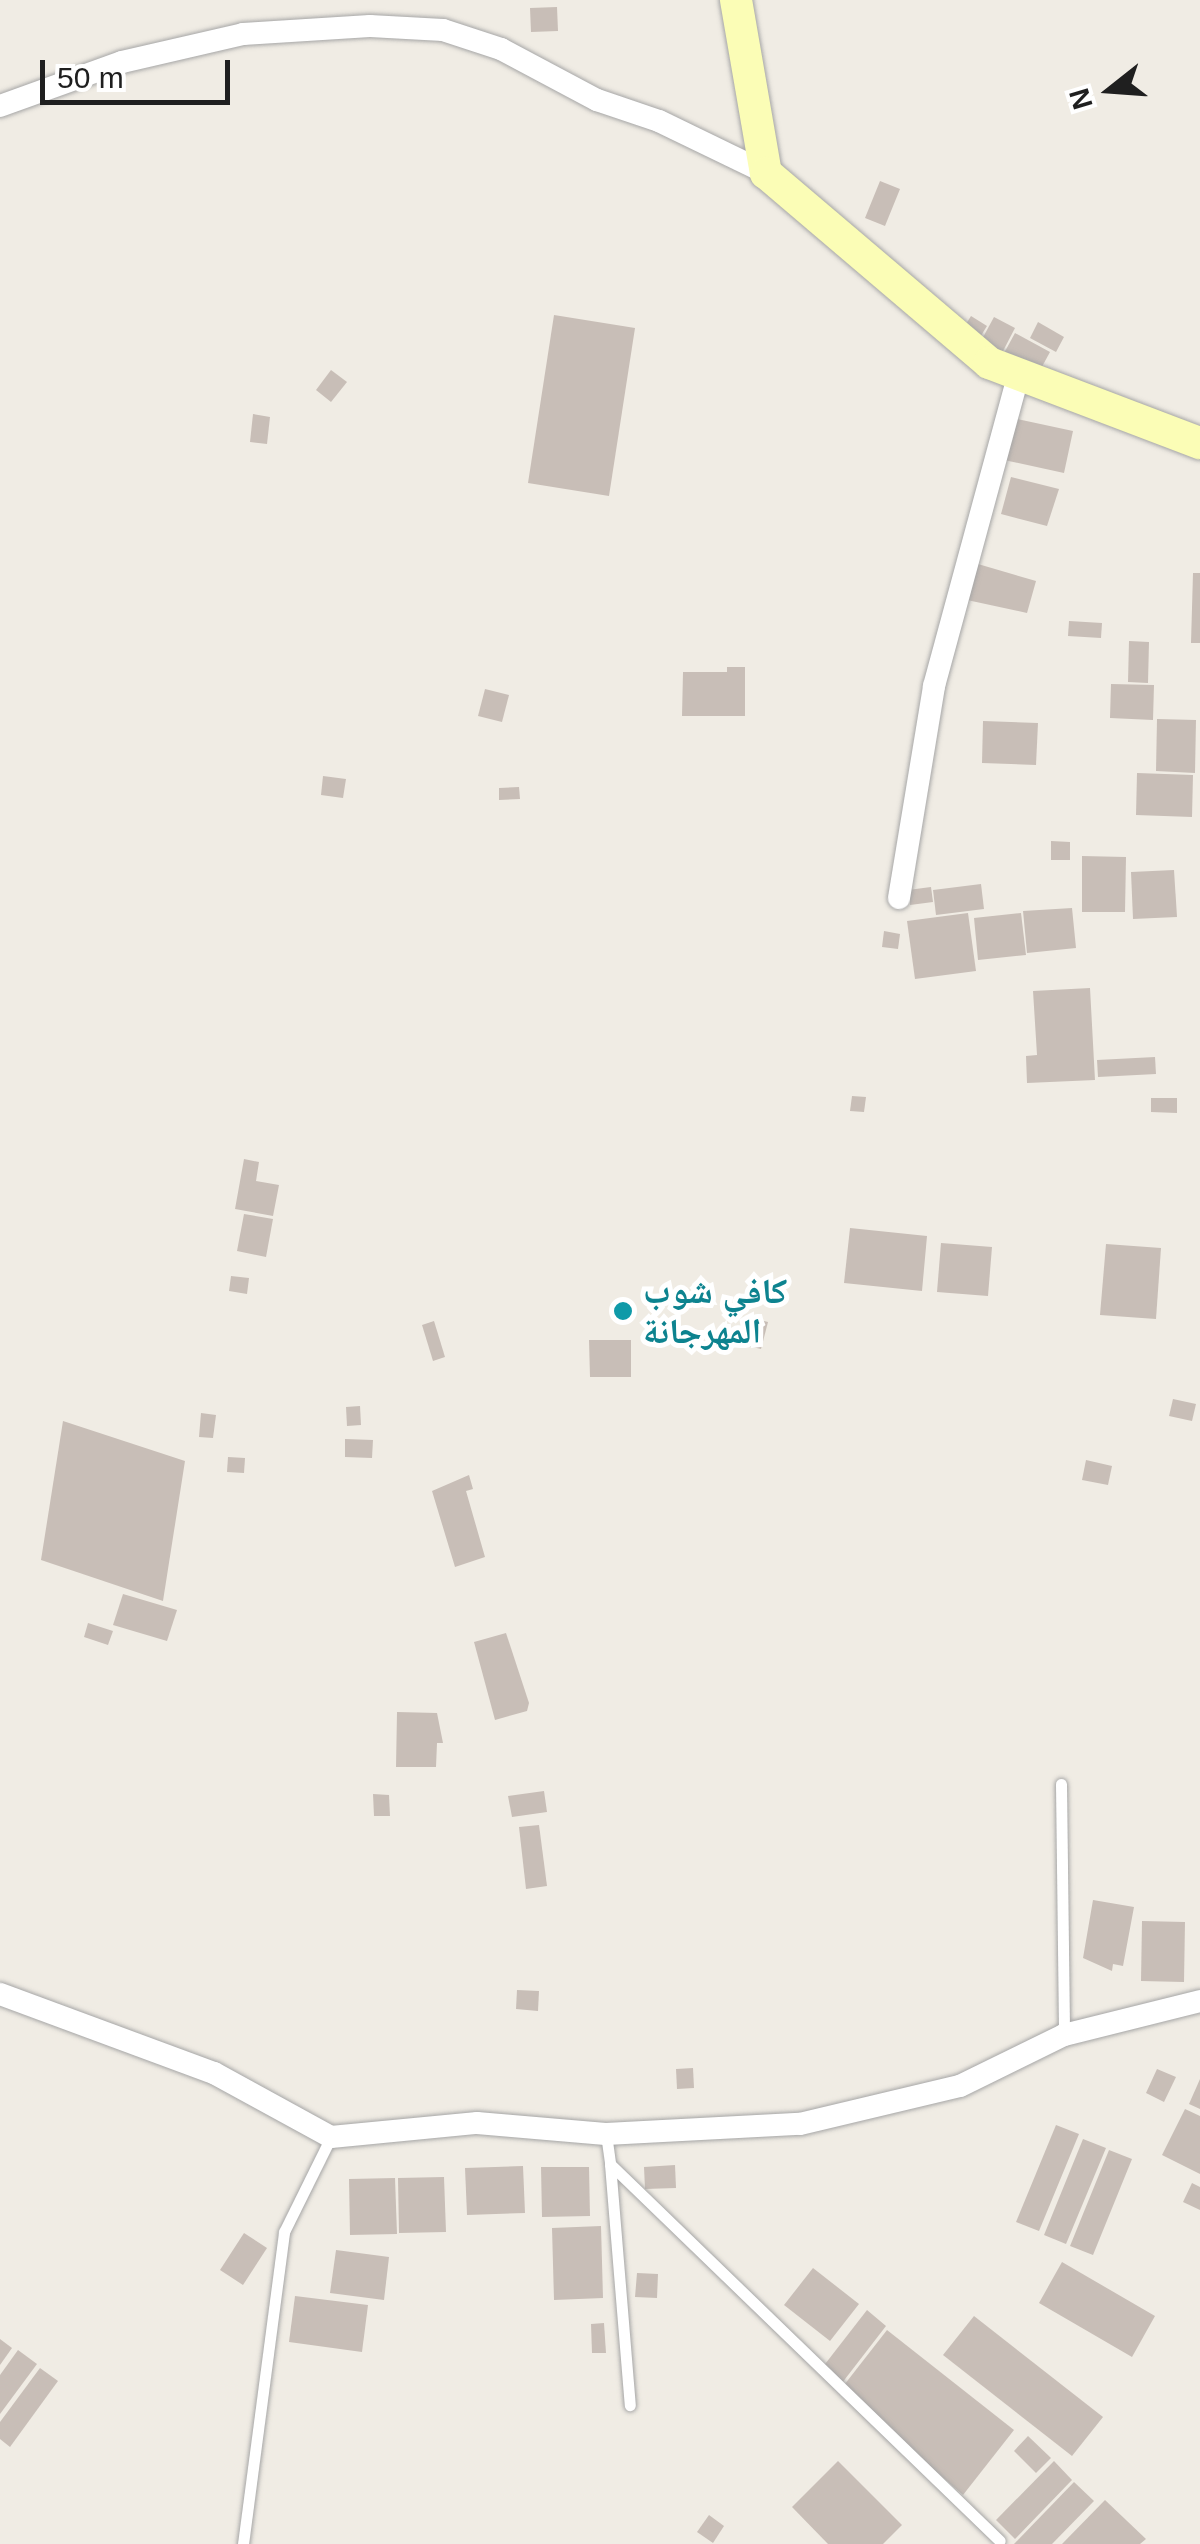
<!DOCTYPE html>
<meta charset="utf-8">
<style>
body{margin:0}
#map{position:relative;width:1200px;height:2544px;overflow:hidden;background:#f0ece4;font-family:Helvetica,"Noto Naskh Arabic",sans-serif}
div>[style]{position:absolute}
.building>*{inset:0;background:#c8beb7}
.roads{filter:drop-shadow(0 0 2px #a6a6a6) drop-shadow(0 0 2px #a6a6a6)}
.lane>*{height:11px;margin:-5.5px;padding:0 5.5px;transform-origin:5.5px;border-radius:5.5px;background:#fff}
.street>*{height:22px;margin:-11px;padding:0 11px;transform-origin:11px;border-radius:11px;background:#fff}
.secondary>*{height:32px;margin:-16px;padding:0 16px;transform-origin:16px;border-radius:16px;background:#fbfdb6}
.dots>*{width:28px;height:28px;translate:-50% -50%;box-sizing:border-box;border:5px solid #fff;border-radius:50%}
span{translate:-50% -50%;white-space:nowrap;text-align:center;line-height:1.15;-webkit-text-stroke:10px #fff;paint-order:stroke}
.culture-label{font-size:35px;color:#0d838f;font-weight:700}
.left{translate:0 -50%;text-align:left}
.north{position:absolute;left:1060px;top:40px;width:100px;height:100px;-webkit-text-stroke:8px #fff;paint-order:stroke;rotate:253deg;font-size:28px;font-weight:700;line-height:40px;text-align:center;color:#1f1f1f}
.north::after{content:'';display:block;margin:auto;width:35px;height:45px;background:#1f1f1f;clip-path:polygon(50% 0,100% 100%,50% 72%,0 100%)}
.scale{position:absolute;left:40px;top:60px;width:190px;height:45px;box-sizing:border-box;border:5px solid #1f1f1f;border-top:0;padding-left:12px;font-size:30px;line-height:35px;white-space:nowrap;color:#1f1f1f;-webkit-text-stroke:8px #fff;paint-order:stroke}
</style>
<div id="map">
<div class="building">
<div style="clip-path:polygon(557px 7px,558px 31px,531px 32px,530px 8px)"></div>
<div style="clip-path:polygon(880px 181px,900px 189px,885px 226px,865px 218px)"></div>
<div style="clip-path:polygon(554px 315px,635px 328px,609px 496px,528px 483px)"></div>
<div style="clip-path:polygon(971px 316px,987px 326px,977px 342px,961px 332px)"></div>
<div style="clip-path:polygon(994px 317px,1015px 328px,1002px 353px,981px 341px)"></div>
<div style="clip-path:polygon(1038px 322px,1064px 337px,1056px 352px,1030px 338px)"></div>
<div style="clip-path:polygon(1015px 333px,1050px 352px,1038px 374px,1003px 355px)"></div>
<div style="clip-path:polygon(331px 370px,347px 382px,331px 402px,316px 390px)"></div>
<div style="clip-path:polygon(253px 414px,270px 417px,267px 444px,250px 442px)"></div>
<div style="clip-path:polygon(1013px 418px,1073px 431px,1064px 473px,1004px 460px)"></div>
<div style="clip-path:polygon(1011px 477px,1059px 489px,1047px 526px,1001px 514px)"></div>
<div style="clip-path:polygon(978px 564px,1036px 581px,1027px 613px,967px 600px)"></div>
<div style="clip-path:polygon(1193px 573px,1200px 573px,1200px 643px,1191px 643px)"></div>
<div style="clip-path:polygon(1069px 621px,1102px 623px,1101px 638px,1068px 636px)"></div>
<div style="clip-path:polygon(1129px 641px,1149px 642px,1148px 683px,1128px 682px)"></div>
<div style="clip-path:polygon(727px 667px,745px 667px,745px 716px,682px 716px,683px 672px,727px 672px)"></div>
<div style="clip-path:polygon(1111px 684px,1154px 685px,1153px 720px,1110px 718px)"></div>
<div style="clip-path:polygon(485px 689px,509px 695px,502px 722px,478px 716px)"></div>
<div style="clip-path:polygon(1157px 719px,1196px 720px,1195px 773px,1156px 771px)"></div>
<div style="clip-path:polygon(983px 721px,1038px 723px,1036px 765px,982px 763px)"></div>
<div style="clip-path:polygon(1137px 773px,1193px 775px,1192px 817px,1136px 815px)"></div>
<div style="clip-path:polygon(323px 776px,346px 779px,343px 798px,321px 795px)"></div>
<div style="clip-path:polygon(519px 787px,520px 799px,499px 800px,499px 788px)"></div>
<div style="clip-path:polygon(1051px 841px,1070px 842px,1070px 860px,1051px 860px)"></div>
<div style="clip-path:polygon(1082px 856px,1126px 857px,1125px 912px,1082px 912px)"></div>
<div style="clip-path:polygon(1174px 870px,1177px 917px,1133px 919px,1131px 872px)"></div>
<div style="clip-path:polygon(981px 884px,984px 909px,936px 915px,933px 890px)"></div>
<div style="clip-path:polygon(931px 887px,933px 902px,910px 905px,908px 890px)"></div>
<div style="clip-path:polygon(1072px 908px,1076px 948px,1027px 953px,1023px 911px)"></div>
<div style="clip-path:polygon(968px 913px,976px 971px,915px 979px,907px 921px)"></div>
<div style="clip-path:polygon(1021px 913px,1026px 955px,978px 960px,974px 918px)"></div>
<div style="clip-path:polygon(884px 931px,900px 934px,898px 949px,882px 947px)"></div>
<div style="clip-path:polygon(1090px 988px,1095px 1080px,1027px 1083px,1026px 1056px,1037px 1055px,1033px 991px)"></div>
<div style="clip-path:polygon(1155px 1057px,1156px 1074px,1098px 1077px,1097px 1060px)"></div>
<div style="clip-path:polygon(852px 1096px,866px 1097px,864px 1112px,850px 1111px)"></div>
<div style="clip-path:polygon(1151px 1098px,1177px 1098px,1177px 1113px,1151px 1112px)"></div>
<div style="clip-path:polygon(244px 1159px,259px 1162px,256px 1181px,279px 1185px,273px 1216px,235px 1209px)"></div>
<div style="clip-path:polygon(244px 1214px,273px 1219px,266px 1257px,237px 1251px)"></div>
<div style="clip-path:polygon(850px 1228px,927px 1236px,922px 1291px,844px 1283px)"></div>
<div style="clip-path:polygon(941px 1243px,992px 1247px,988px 1296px,937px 1292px)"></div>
<div style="clip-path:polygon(1106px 1244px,1161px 1248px,1156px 1319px,1100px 1315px)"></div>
<div style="clip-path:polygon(231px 1276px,249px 1278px,247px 1294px,229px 1291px)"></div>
<div style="clip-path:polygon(751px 1318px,768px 1322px,761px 1349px,744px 1345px)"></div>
<div style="clip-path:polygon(434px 1321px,445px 1357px,433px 1361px,422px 1325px)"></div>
<div style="clip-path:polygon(589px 1340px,631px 1340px,631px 1377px,590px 1377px)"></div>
<div style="clip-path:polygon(1173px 1399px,1196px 1404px,1192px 1421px,1169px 1416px)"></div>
<div style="clip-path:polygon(360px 1406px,361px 1425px,347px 1426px,346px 1407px)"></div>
<div style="clip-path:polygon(201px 1413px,216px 1415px,213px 1438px,199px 1437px)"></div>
<div style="clip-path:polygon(63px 1421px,185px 1461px,163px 1601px,41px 1560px)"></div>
<div style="clip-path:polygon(345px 1439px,373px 1440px,372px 1458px,345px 1457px)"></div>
<div style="clip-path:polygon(228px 1457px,245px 1458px,244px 1473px,227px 1472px)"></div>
<div style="clip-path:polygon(1086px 1460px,1112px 1466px,1108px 1485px,1082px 1480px)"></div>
<div style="clip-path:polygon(469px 1475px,473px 1489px,466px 1491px,485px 1557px,455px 1567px,432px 1491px)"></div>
<div style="clip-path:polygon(123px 1594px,177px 1610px,167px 1641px,113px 1625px)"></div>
<div style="clip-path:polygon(88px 1623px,113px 1631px,108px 1645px,84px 1637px)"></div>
<div style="clip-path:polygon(506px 1633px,529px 1703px,527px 1711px,495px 1720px,474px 1642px)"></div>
<div style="clip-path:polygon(397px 1712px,437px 1713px,443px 1743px,437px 1743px,436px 1767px,396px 1767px)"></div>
<div style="clip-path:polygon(544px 1791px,547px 1812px,512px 1817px,508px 1796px)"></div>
<div style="clip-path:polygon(373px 1794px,389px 1795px,390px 1816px,374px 1816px)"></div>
<div style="clip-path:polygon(539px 1825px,547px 1886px,526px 1889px,519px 1827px)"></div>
<div style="clip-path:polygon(1093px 1900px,1134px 1907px,1123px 1966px,1113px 1964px,1112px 1971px,1083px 1958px)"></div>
<div style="clip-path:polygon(1142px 1921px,1185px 1922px,1184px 1982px,1141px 1981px)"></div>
<div style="clip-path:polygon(517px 1990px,539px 1991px,538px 2011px,516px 2009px)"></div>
<div style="clip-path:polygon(693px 2068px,694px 2088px,677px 2089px,676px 2069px)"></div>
<div style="clip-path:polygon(1157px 2069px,1176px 2077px,1164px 2102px,1146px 2093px)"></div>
<div style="clip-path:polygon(1200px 2079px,1200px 2109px,1189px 2104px)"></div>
<div style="clip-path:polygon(1185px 2109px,1200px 2116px,1200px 2174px,1162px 2155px)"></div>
<div style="clip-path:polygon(1056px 2125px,1079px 2134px,1039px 2231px,1016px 2222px)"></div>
<div style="clip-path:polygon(1083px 2139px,1106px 2148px,1066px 2244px,1044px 2235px)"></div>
<div style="clip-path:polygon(1109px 2150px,1132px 2159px,1093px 2255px,1070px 2246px)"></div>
<div style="clip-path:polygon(675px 2165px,676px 2188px,645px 2189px,644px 2167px)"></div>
<div style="clip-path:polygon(523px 2166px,525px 2213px,467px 2215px,465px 2168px)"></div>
<div style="clip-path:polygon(541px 2167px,589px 2167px,590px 2216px,542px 2217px)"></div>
<div style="clip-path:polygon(444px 2177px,446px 2232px,399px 2233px,398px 2178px)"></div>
<div style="clip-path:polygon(395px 2178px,397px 2234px,350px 2235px,349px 2179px)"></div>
<div style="clip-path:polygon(1192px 2183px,1200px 2187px,1200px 2210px,1183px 2202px)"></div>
<div style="clip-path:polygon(601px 2226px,603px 2298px,554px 2300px,552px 2228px)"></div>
<div style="clip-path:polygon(244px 2233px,267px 2248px,243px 2285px,220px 2270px)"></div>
<div style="clip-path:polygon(336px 2250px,389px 2257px,384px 2300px,330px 2293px)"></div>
<div style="clip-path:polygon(1062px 2262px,1155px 2316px,1132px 2357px,1039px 2303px)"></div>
<div style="clip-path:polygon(813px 2268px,859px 2304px,830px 2341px,784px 2305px)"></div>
<div style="clip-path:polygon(637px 2273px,658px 2274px,657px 2298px,635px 2297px)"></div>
<div style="clip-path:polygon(295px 2296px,368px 2305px,362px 2352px,289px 2342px)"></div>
<div style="clip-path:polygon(867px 2310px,886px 2326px,842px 2383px,822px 2368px)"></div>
<div style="clip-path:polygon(974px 2316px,1103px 2417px,1072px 2456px,943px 2355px)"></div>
<div style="clip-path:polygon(604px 2323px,606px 2353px,592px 2353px,591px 2324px)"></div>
<div style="clip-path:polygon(887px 2330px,1014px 2430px,963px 2495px,841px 2389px)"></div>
<div style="clip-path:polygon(0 2339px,12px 2348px,0 2365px)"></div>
<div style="clip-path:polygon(18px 2350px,37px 2364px,0 2414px,0 2375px)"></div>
<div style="clip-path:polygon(40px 2368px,58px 2381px,10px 2447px,0 2439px,0 2422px)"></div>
<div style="clip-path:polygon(1028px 2436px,1051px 2458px,1036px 2473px,1014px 2451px)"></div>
<div style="clip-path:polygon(838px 2461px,902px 2525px,883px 2544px,828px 2544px,792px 2507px)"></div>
<div style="clip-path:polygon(1054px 2461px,1072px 2480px,1015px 2539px,996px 2520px)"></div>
<div style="clip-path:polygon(1074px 2482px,1094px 2501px,1052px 2544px,1014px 2544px)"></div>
<div style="clip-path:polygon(1105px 2500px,1146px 2539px,1140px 2544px,1062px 2544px)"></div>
<div style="clip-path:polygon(709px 2515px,724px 2526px,713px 2543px,697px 2532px)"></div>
</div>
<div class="roads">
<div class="lane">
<div style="left:1061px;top:1784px;width:251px;rotate:89.3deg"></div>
<div style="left:606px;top:2134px;width:30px;rotate:82deg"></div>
<div style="left:610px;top:2164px;width:542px;rotate:44.03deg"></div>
<div style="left:610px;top:2164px;width:242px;rotate:85.3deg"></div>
<div style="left:243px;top:2544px;width:315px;rotate:-82.5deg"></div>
<div style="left:284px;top:2232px;width:106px;rotate:-63.7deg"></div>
</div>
<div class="street">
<div style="left:0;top:106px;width:130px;rotate:-19.8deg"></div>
<div style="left:122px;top:62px;width:124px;rotate:-13deg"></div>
<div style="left:243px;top:34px;width:127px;rotate:-3.6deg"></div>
<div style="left:370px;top:26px;width:73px;rotate:3.1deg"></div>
<div style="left:443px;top:30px;width:61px;rotate:18.1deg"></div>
<div style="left:501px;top:49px;width:109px;rotate:28deg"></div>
<div style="left:597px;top:100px;width:65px;rotate:18.7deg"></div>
<div style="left:659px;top:121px;width:119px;rotate:25.9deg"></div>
<div style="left:899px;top:898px;width:215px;rotate:-80.6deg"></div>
<div style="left:934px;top:686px;width:323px;rotate:-74.8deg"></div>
<div style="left:0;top:1994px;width:228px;rotate:20.3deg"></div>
<div style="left:214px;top:2073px;width:133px;rotate:28.7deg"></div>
<div style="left:331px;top:2137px;width:147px;rotate:-5.5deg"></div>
<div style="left:477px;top:2123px;width:129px;rotate:4.9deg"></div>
<div style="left:606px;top:2134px;width:194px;rotate:-3deg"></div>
<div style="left:800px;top:2124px;width:164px;rotate:-13.4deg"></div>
<div style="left:960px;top:2086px;width:116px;rotate:-26.1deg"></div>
<div style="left:1064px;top:2035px;width:140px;rotate:-14deg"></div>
</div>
<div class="secondary">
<div style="left:736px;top:0;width:176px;rotate:80.2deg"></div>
<div style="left:766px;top:173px;width:293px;rotate:40.4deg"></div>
<div style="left:989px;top:363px;width:226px;rotate:20.8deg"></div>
</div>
</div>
<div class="dots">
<div style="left:623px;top:1311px;background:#0f9aa8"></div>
</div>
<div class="culture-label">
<span class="left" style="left:643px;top:1311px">كافي شوب<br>المهرجانة</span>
</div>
<div class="north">N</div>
<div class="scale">50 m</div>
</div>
